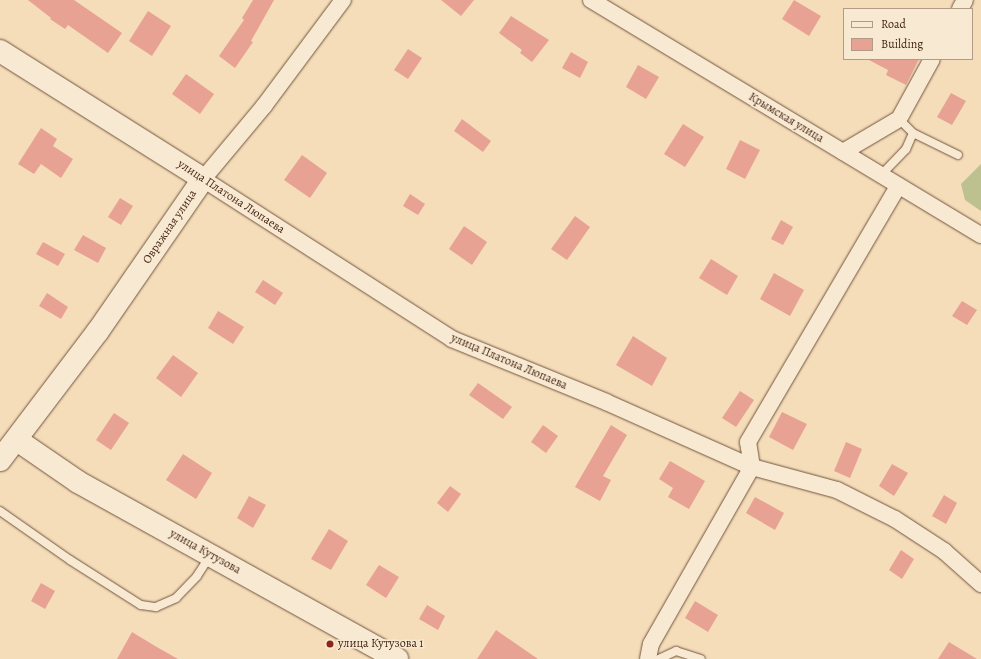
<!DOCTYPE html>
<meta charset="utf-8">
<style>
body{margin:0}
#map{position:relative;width:981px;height:659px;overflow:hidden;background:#f5ddb9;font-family:Alegreya,serif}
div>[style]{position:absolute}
.green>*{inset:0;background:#bcc18f}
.building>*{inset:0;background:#e7a294}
.roads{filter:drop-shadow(0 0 1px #72533e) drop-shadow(0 0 1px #72533e)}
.lane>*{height:8px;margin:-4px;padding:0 4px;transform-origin:4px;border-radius:4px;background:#f8e9d2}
.street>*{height:16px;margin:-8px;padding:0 8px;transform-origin:8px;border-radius:8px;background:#f8e9d2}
.secondary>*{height:22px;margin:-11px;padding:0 11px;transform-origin:11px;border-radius:11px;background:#f8e9d2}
.dots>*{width:11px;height:11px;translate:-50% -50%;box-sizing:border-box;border:2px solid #f8e9d2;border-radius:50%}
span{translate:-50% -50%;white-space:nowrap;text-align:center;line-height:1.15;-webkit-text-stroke:3px #f8e9d2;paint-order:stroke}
.street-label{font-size:12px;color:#462515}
.poi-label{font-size:12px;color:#462515}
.left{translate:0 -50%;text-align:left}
.legend{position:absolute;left:843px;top:8px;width:130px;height:52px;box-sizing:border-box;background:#f8e9d2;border:1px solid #b19b86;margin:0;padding:5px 7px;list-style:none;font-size:12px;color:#462515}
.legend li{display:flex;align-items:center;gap:8px;height:20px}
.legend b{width:20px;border:1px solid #b19b86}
</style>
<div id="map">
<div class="green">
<div style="clip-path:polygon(981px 164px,981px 211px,965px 200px,961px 184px)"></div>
</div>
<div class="building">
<div style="clip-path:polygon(28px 0,74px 0,122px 33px,108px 53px,68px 25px,65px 29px,50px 19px,51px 18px)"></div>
<div style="clip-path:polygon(253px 0,274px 0,251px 41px,253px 42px,235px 68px,219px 56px,244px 20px,242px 18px)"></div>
<div style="clip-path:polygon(441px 0,474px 0,461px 16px)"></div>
<div style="clip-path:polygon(794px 0,821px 16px,809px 36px,782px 19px)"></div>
<div style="clip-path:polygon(148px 11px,171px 26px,152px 56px,129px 41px)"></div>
<div style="clip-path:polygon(511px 16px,549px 40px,532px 62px,520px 53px,522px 50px,499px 33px)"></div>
<div style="clip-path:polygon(408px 49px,422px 58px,408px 79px,394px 70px)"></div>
<div style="clip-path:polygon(571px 52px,588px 62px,580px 78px,562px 68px)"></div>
<div style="clip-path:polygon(867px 59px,919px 59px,906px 85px,886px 75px,888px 70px)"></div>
<div style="clip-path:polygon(638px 65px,659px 77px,646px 99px,626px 87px)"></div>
<div style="clip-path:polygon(186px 74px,214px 94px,200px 114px,172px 94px)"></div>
<div style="clip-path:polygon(951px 93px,966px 101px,952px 125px,937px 117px)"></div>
<div style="clip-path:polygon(462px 119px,491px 141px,483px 152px,454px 131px)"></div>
<div style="clip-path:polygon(683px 124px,704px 137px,685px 167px,664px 154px)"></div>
<div style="clip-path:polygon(41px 128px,57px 139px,53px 146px,73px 159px,61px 178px,41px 164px,34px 174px,18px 164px)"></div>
<div style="clip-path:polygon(740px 140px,760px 150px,745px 179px,726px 169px)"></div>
<div style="clip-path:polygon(302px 155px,327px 173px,310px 198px,284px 180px)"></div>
<div style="clip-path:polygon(410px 194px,425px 204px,418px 215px,403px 206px)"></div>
<div style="clip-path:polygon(120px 198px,133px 206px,121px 225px,108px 217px)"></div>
<div style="clip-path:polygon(575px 216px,590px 227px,567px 260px,551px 249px)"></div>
<div style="clip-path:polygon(781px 220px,793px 227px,783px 245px,771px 239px)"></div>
<div style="clip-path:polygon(464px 226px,487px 242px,472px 265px,449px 249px)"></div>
<div style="clip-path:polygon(83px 235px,106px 248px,98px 263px,74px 250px)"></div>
<div style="clip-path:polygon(43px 242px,65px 254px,58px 266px,36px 254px)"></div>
<div style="clip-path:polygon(711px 259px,738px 276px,727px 295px,699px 278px)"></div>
<div style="clip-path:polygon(774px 273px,804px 290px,790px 316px,760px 299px)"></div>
<div style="clip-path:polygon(263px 280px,283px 293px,275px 305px,255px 292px)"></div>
<div style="clip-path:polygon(47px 293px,68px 307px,61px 319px,39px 306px)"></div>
<div style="clip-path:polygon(962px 301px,977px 310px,967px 325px,952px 316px)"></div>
<div style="clip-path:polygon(218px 311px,244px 327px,233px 344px,208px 328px)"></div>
<div style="clip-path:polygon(633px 336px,667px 358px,652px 386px,616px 365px)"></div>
<div style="clip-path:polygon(173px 355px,198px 373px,181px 397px,156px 378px)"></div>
<div style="clip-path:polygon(478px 383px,512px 407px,503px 419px,469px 395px)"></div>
<div style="clip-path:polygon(740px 391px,754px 400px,736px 427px,722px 418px)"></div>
<div style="clip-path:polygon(782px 412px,807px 424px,793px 450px,769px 437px)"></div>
<div style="clip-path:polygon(114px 413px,129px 423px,111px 450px,96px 440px)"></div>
<div style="clip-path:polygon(543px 425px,558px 436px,546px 453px,531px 442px)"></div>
<div style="clip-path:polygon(611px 425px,627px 435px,603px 476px,611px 480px,600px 501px,575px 487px)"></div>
<div style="clip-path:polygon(846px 442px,862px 449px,850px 478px,834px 471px)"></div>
<div style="clip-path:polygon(183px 454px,212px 473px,196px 499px,166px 480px)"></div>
<div style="clip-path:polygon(670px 461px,705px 481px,689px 509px,668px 497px,673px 488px,659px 479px)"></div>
<div style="clip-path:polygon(892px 464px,908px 473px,894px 496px,879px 486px)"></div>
<div style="clip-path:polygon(450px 486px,461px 494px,448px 512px,437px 503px)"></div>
<div style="clip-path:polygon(944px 495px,957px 503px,946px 524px,932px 516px)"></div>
<div style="clip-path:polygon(249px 496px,266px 505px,253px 528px,237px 518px)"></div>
<div style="clip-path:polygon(755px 497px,784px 513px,775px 530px,746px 513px)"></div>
<div style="clip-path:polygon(329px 529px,348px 541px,331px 570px,311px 559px)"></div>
<div style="clip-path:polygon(901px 550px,914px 559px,902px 579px,889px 570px)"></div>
<div style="clip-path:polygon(379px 565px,399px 577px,386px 598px,366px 585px)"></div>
<div style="clip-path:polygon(41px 583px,55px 591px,45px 609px,31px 601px)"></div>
<div style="clip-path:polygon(695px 601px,718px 615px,708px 632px,685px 618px)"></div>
<div style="clip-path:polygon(427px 605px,445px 616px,438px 630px,419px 619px)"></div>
<div style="clip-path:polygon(496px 630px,538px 659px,477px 659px)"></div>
<div style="clip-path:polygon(132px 632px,155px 646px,178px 659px,117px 659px)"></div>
<div style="clip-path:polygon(949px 642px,977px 659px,938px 659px)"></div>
</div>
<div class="roads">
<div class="lane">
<div style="left:913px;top:133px;width:50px;rotate:26.1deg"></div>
<div style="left:881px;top:175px;width:36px;rotate:-46deg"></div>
<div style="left:906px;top:149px;width:17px;rotate:-66deg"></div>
<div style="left:913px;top:133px;width:20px;rotate:-135deg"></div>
<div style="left:0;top:511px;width:85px;rotate:35deg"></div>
<div style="left:70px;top:560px;width:84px;rotate:32.4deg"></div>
<div style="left:141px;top:605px;width:15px;rotate:8deg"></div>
<div style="left:156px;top:607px;width:22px;rotate:-24deg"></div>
<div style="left:176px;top:598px;width:30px;rotate:-46deg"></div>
<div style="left:197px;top:576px;width:24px;rotate:-57deg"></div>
<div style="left:659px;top:659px;width:19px;rotate:-25deg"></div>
<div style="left:676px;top:651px;width:26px;rotate:18deg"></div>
</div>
<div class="street">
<div style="left:343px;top:0;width:132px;rotate:126.7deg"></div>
<div style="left:264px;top:106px;width:95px;rotate:129.9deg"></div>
<div style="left:203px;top:179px;width:296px;rotate:32.7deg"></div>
<div style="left:452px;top:339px;width:166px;rotate:22.2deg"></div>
<div style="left:606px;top:402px;width:160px;rotate:24deg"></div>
<div style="left:752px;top:467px;width:88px;rotate:15.1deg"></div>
<div style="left:837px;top:490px;width:65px;rotate:26.6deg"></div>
<div style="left:895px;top:519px;width:59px;rotate:33.1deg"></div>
<div style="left:944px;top:551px;width:50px;rotate:41.7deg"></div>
<div style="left:591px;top:0;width:455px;rotate:31.1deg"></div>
<div style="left:960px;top:9px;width:10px;rotate:-61deg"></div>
<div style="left:843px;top:152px;width:65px;rotate:-30.5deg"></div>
<div style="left:899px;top:119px;width:68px;rotate:-61.2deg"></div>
<div style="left:648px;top:659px;width:15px;rotate:-79deg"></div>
<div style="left:651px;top:644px;width:204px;rotate:-60.3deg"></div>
<div style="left:752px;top:467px;width:25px;rotate:-99deg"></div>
<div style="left:748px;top:442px;width:297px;rotate:-59.6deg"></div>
</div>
<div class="secondary">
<div style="left:0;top:51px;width:240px;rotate:32.2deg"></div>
<div style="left:203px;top:179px;width:185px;rotate:124.6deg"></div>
<div style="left:98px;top:331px;width:162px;rotate:127.2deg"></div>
<div style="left:17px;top:440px;width:74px;rotate:34.5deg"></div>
<div style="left:78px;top:482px;width:365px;rotate:29deg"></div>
</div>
</div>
<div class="dots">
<div style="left:330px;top:644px;background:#8f2418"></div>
</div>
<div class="street-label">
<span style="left:786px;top:118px;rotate:31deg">Крымская улица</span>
<span style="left:231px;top:197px;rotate:33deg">улица Платона Люпаева</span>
<span style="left:170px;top:227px;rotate:-56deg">Овражная улица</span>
<span style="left:509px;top:362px;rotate:23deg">улица Платона Люпаева</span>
<span style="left:205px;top:552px;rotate:29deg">улица Кутузова</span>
</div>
<div class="poi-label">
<span class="left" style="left:338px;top:644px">улица Кутузова 1</span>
</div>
<ul class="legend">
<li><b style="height:5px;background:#f8e9d2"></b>Road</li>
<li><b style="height:11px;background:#e7a294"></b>Building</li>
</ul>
</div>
